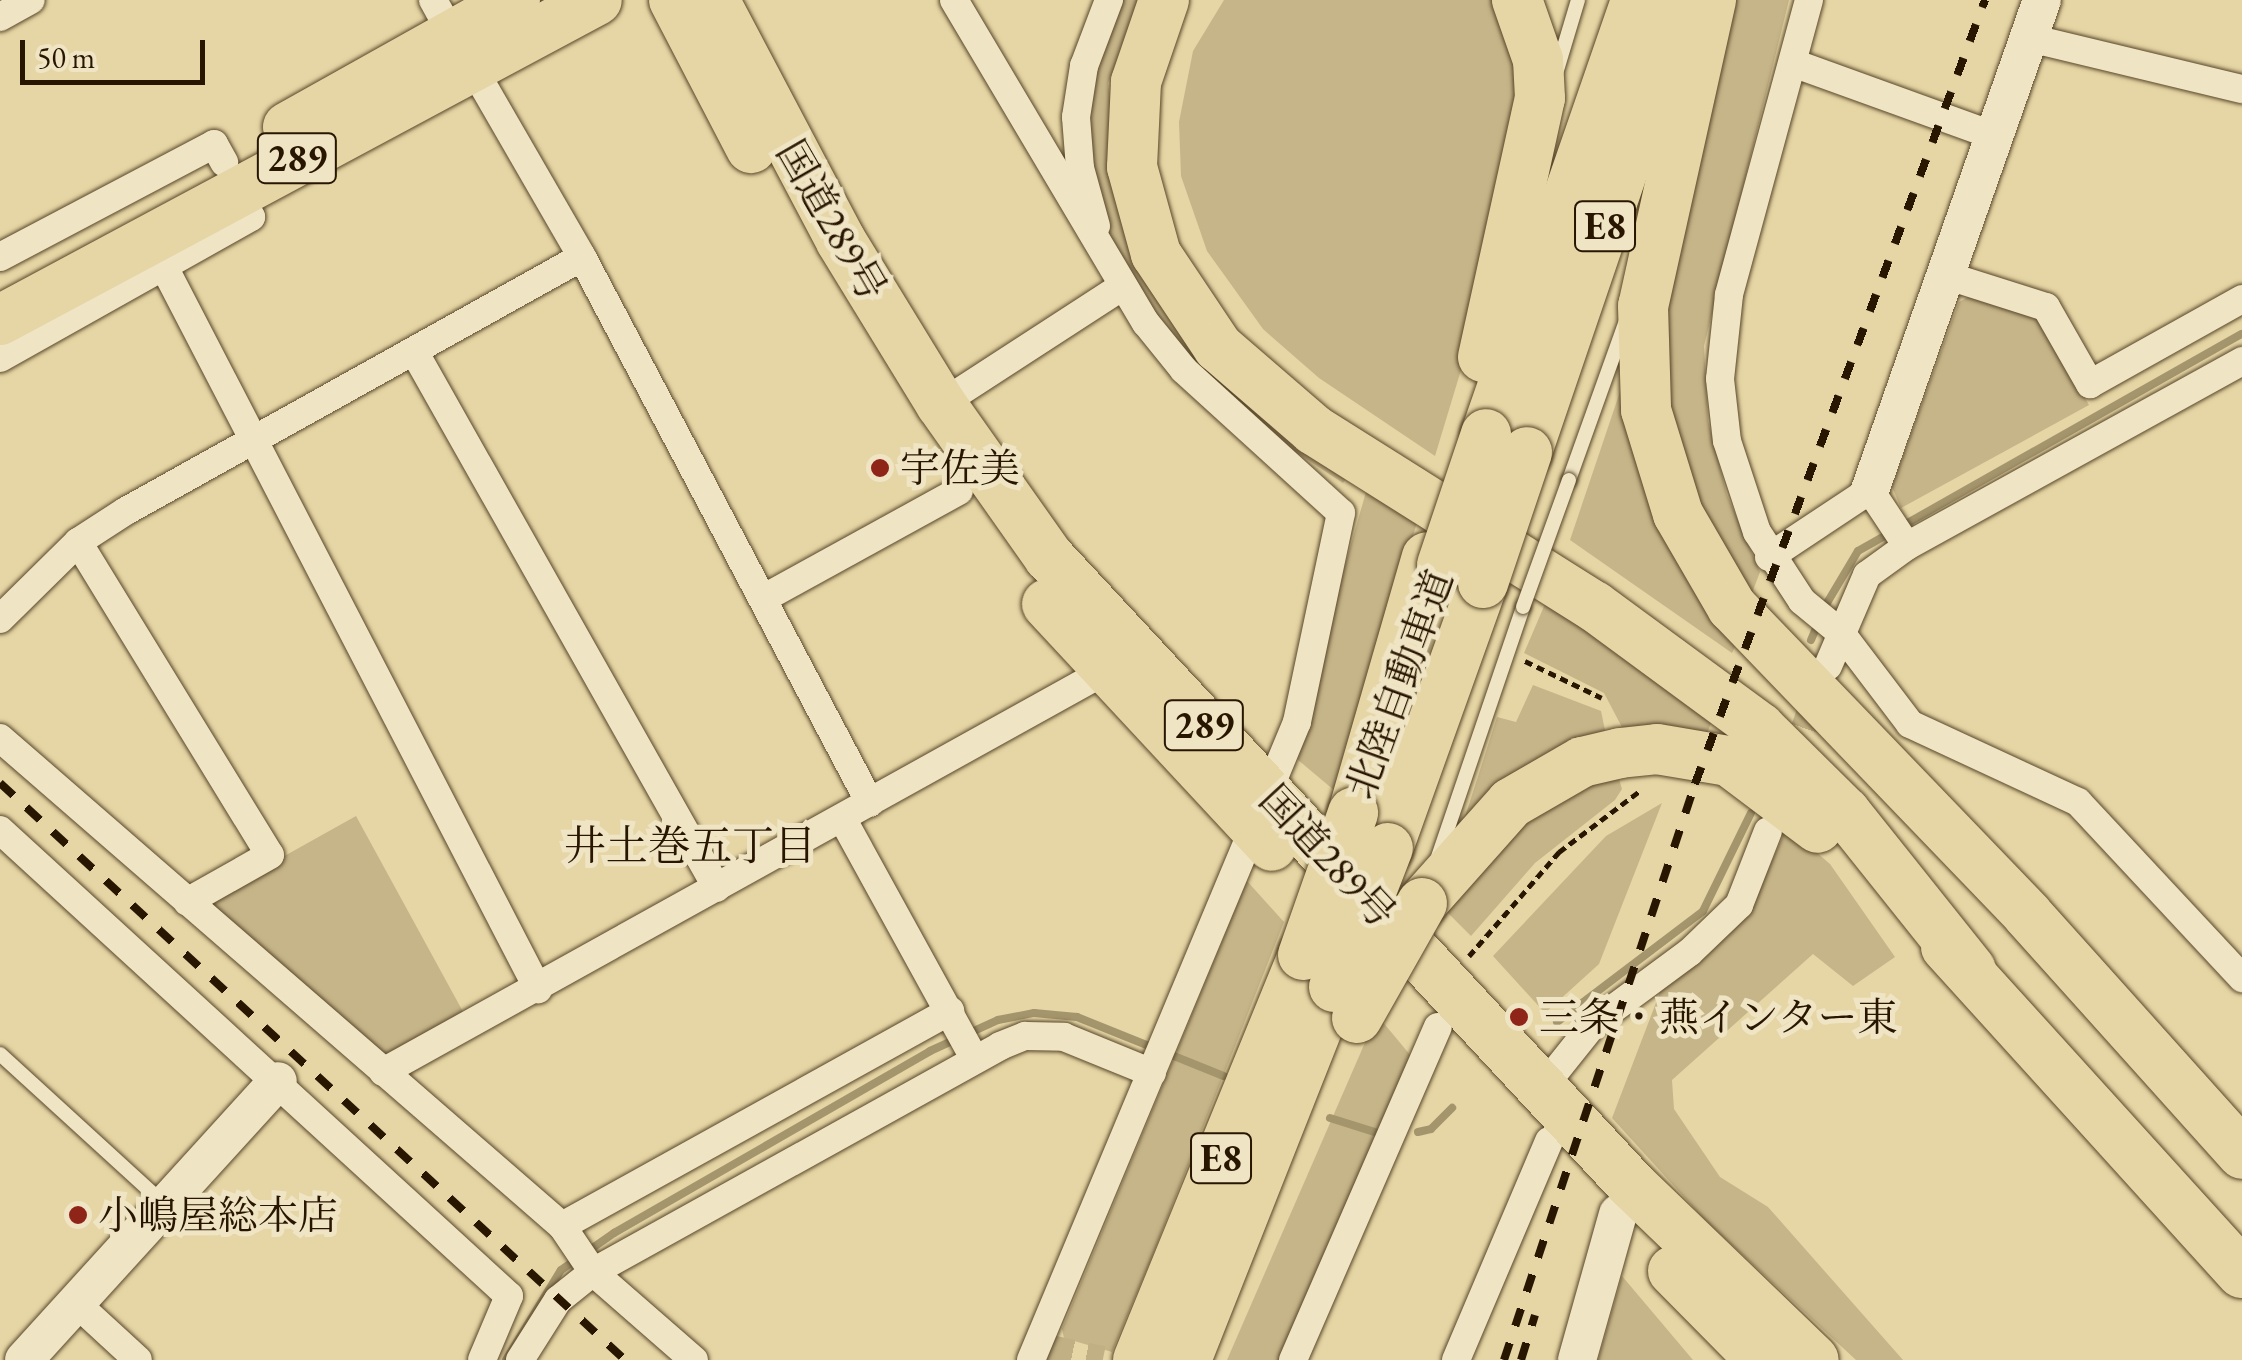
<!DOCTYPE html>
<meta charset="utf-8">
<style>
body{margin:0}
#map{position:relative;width:2242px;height:1360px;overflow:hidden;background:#e6d6a5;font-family:"EB Garamond","Noto Serif JP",serif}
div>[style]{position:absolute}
.green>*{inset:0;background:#c6b589}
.stream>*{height:8px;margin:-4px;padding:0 4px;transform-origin:4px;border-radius:4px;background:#a5956d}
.street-tunnel>*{height:28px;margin-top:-14px;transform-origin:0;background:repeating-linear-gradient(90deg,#c0b084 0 28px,transparent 0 42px)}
.path>*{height:5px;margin-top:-2.5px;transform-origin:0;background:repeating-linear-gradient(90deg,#281600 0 8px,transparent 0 13px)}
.roads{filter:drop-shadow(0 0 2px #584629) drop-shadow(0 0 2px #584629)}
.lane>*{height:14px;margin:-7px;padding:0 7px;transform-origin:7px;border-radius:7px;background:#efe4c4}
.street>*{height:28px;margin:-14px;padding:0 14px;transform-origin:14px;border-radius:14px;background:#efe4c4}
.secondary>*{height:38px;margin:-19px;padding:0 19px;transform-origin:19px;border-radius:19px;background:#efe4c4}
.highway>*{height:50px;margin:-25px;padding:0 25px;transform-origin:25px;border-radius:25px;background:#e6d6a5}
.rail>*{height:8px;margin-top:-4px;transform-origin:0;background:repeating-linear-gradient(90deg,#281600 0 18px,transparent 0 36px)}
.bridges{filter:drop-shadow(0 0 2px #584629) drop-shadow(0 0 2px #584629)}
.lane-bridge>*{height:14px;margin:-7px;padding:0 7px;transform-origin:7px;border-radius:7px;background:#efe4c4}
.highway-bridge>*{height:50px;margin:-25px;padding:0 25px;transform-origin:25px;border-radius:25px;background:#e6d6a5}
.dots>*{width:28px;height:28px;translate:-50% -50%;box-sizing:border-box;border:5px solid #efe4c4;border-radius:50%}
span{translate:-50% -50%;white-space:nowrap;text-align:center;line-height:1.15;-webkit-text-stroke:10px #efe4c4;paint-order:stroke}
.shield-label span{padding:2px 8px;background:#efe4c4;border:2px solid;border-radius:8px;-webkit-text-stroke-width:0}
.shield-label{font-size:38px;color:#281600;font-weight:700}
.street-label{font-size:40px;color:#281600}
.poi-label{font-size:40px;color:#281600}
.left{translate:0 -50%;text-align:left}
.neighbourhood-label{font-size:42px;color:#281600}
.scale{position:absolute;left:20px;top:40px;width:185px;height:45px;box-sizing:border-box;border:5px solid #281600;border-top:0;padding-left:12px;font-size:30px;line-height:35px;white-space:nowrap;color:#281600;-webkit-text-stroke:8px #efe4c4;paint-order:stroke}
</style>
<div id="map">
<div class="green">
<div style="clip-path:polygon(1120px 0,1141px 0,1108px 83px,1126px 221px,1348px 476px,1343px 483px,1265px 432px,1195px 369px,1148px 313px,1103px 231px,1085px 132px,1095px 70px)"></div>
<div style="clip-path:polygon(1224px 0,1500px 0,1529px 68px,1484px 294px,1435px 456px,1319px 378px,1263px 329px,1207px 251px,1181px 176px,1179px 122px,1193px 51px)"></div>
<div style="clip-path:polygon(1736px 0,1789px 0,1704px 346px,1708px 421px,1727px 495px,1760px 572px,1749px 601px,1722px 562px,1665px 421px,1660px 326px,1679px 213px)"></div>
<div style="clip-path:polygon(1972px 295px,2039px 317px,2089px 405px,1901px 508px,1892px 487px,1959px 302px)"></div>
<div style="clip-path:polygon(1626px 374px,1741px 635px,1732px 653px,1570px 540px)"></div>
<div style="clip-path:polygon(1368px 485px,1419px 516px,1335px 791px,1291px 754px)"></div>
<div style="clip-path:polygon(1548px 597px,1716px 711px,1705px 738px,1625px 733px,1604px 693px,1524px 653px)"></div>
<div style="clip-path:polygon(1533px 685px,1601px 711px,1606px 735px,1463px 823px,1497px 717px,1516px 722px)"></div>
<div style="clip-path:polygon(1615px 766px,1622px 789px,1615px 800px,1535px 863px,1471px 936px,1440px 905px,1483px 846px)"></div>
<div style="clip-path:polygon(1662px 803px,1599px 964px,1545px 1013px,1493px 956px,1606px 836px)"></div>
<div style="clip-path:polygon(356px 816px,467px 1019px,384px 1065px,193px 907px)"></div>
<div style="clip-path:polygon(1787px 827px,1830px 864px,1895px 957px,1853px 986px,1813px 954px,1672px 1080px,1674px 1109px,1720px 1177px,1768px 1207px,1903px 1360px,1856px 1360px,1705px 1220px,1612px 1118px,1662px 987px,1747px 917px)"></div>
<div style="clip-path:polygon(1247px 881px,1284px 922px,1151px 1259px,1112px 1352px,1064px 1338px,1062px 1329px)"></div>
<div style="clip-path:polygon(1377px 1015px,1411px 1056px,1285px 1360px,1227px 1360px)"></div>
<div style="clip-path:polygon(1622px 1276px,1693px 1360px,1598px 1360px)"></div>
</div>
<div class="stream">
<div style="left:1824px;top:608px;width:66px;rotate:-59.2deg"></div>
<div style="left:1858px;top:551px;width:441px;rotate:-29.5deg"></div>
<div style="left:1811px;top:640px;width:21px;rotate:-67deg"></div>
<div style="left:1557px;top:1022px;width:183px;rotate:-37.2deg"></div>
<div style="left:1703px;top:911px;width:109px;rotate:-63.9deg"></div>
<div style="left:1330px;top:1118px;width:53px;rotate:17.4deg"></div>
<div style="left:1418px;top:1132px;width:13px;rotate:-13deg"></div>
<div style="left:1431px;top:1129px;width:30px;rotate:-45deg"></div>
<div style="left:506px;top:1360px;width:105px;rotate:-58.6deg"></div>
<div style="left:561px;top:1270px;width:65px;rotate:-34.9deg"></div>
<div style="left:614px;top:1233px;width:365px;rotate:-29.9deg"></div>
<div style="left:930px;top:1051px;width:75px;rotate:-24.5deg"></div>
<div style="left:998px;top:1020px;width:37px;rotate:-11deg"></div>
<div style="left:1034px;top:1013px;width:43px;rotate:5.3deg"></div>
<div style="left:1077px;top:1017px;width:158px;rotate:21.9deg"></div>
</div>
<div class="street-tunnel">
<div style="left:1791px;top:768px;width:87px;rotate:-70.5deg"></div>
<div style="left:1045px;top:1348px;width:59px;rotate:11.7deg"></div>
</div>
<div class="path">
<div style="left:1525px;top:661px;width:85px;rotate:25.7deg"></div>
<div style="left:1469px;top:956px;width:138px;rotate:-49.1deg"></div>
<div style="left:1559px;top:852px;width:103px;rotate:-37.1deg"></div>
</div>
<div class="roads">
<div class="lane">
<div style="left:1557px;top:70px;width:73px;rotate:-73.3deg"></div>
<div style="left:1569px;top:480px;width:166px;rotate:-70.3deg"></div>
<div style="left:1438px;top:857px;width:264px;rotate:-71.2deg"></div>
<div style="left:0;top:1054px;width:219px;rotate:42.4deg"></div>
</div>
<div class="street">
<div style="left:433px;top:0;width:39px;rotate:61deg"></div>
<div style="left:954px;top:0;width:376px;rotate:59.3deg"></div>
<div style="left:1146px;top:323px;width:60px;rotate:51deg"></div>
<div style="left:1184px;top:370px;width:212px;rotate:42.3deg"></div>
<div style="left:1341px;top:513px;width:214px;rotate:101.9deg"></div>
<div style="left:1297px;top:722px;width:76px;rotate:112.5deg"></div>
<div style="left:1809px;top:0;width:306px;rotate:105.2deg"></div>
<div style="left:1729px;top:295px;width:84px;rotate:96.1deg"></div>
<div style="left:1720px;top:379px;width:62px;rotate:83.6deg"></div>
<div style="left:1727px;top:441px;width:96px;rotate:71.8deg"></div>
<div style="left:1757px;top:532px;width:82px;rotate:56.9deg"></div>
<div style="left:1802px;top:601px;width:50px;rotate:39.4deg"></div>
<div style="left:1841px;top:633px;width:114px;rotate:52.8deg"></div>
<div style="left:1910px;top:724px;width:185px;rotate:24.9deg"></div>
<div style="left:2078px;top:802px;width:241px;rotate:47deg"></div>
<div style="left:0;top:17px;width:35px;rotate:-29deg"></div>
<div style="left:2029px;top:38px;width:219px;rotate:13.5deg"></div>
<div style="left:1793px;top:63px;width:215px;rotate:19.9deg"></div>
<div style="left:473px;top:68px;width:218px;rotate:60deg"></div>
<div style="left:582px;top:257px;width:617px;rotate:62.19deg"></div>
<div style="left:1096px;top:226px;width:60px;rotate:-105.4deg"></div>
<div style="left:1080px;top:168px;width:51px;rotate:-94.5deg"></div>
<div style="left:1076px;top:117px;width:52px;rotate:-81.1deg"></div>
<div style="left:1084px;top:66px;width:71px;rotate:-69.3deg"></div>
<div style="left:0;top:257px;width:242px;rotate:-27.8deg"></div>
<div style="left:214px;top:144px;width:21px;rotate:61deg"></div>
<div style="left:162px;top:263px;width:818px;rotate:62.62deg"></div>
<div style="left:1945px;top:275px;width:106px;rotate:17.6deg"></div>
<div style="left:2046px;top:307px;width:89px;rotate:60.3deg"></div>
<div style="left:2090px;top:384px;width:174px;rotate:-29.2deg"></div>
<div style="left:415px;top:353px;width:614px;rotate:60.56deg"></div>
<div style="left:0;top:358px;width:288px;rotate:-29.3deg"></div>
<div style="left:251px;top:217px;width:32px;rotate:-118deg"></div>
<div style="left:941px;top:404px;width:215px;rotate:-33deg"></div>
<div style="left:78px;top:542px;width:367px;rotate:58.5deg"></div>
<div style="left:270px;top:855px;width:95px;rotate:150.5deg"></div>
<div style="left:1769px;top:557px;width:121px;rotate:-33.6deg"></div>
<div style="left:1870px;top:490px;width:67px;rotate:56.5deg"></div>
<div style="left:766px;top:597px;width:220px;rotate:-28.8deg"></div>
<div style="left:0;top:619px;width:110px;rotate:-44.6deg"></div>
<div style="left:78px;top:542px;width:57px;rotate:-32.9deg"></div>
<div style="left:126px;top:511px;width:522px;rotate:-29.12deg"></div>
<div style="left:1828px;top:666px;width:99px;rotate:-66.8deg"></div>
<div style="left:1867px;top:575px;width:49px;rotate:-35.9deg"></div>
<div style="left:1907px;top:546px;width:383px;rotate:-28.9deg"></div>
<div style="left:0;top:738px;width:744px;rotate:40.97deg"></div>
<div style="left:562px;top:1226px;width:55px;rotate:56deg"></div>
<div style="left:593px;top:1272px;width:134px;rotate:41.1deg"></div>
<div style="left:842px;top:818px;width:274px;rotate:61.2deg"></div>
<div style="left:0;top:830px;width:690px;rotate:42.47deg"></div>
<div style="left:509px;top:1296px;width:69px;rotate:112.9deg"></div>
<div style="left:383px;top:1072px;width:838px;rotate:-29.04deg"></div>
<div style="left:1543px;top:1087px;width:82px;rotate:-51.4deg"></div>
<div style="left:1594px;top:1023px;width:119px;rotate:-36.5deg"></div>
<div style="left:1690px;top:952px;width:68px;rotate:-43.8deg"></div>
<div style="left:1739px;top:905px;width:79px;rotate:-68.6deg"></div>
<div style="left:562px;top:1226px;width:444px;rotate:-29deg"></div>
<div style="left:76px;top:1303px;width:84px;rotate:42.6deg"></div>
<div style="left:520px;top:1360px;width:71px;rotate:-57.7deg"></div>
<div style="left:558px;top:1300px;width:45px;rotate:-38.7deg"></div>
<div style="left:593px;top:1272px;width:466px;rotate:-29deg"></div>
<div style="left:1000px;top:1046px;width:27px;rotate:-22deg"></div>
<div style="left:1025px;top:1036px;width:39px;rotate:1deg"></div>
<div style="left:1064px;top:1037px;width:95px;rotate:22.2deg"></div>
<div style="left:1031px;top:1360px;width:578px;rotate:-67.3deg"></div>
<div style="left:1293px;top:1360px;width:363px;rotate:-66.5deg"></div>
<div style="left:1456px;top:1360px;width:238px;rotate:-67deg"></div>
</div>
<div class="secondary">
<div style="left:1870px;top:490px;width:519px;rotate:-70.66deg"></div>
<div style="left:24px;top:1360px;width:377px;rotate:-47.7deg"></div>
<div style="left:1577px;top:1360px;width:152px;rotate:-74.3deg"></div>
</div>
<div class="highway">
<div style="left:674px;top:0;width:167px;rotate:62.5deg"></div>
<div style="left:714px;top:0;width:272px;rotate:62.2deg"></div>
<div style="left:841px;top:241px;width:191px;rotate:58.5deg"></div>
<div style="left:941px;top:404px;width:187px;rotate:54.8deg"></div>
<div style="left:1049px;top:557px;width:857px;rotate:47.13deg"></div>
<div style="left:1632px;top:1185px;width:252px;rotate:43.9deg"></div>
<div style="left:1164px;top:0;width:87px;rotate:108.9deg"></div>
<div style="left:1136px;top:82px;width:85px;rotate:92.7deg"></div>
<div style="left:1132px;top:167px;width:90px;rotate:74.6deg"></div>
<div style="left:1156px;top:254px;width:112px;rotate:56.3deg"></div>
<div style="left:1218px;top:347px;width:127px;rotate:40.8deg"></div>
<div style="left:1314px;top:430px;width:331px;rotate:32.2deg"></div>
<div style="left:1594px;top:606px;width:206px;rotate:36.3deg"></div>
<div style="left:1760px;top:728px;width:120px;rotate:44.7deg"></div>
<div style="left:1845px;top:812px;width:202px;rotate:51.4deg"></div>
<div style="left:1711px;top:0;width:313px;rotate:102.5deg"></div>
<div style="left:1643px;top:306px;width:104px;rotate:88.3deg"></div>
<div style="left:1646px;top:410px;width:109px;rotate:72.9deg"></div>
<div style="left:1678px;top:514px;width:108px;rotate:59.9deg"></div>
<div style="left:1732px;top:607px;width:426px;rotate:46.1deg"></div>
<div style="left:2027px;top:914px;width:322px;rotate:48.1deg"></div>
<div style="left:288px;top:127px;width:260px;rotate:-29.2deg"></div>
<div style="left:0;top:320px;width:677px;rotate:-28.19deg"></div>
<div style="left:1483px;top:357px;width:265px;rotate:-77.6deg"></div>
<div style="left:1540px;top:98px;width:38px;rotate:-93deg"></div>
<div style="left:1538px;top:60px;width:64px;rotate:-109.3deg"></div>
<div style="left:1486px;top:434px;width:459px;rotate:-70.9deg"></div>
<div style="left:1527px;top:452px;width:472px;rotate:-71.2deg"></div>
<div style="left:1047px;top:604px;width:330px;rotate:47.1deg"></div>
<div style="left:1353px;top:813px;width:266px;rotate:-73.9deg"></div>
<div style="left:1388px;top:848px;width:282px;rotate:-70.3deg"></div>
<div style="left:1422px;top:903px;width:134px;rotate:-48.3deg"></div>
<div style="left:1511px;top:803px;width:82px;rotate:-30deg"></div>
<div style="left:1582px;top:762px;width:39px;rotate:-13deg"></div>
<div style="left:1620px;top:753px;width:37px;rotate:-6deg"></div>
<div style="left:1657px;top:749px;width:73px;rotate:9.5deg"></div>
<div style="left:1729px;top:761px;width:111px;rotate:37deg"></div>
<div style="left:1946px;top:947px;width:440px;rotate:47.8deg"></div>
<div style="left:1673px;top:1271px;width:125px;rotate:45.3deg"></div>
<div style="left:1138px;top:1360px;width:437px;rotate:-67.8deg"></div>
<div style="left:1186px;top:1360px;width:401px;rotate:-68.4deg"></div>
</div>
</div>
<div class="rail">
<div style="left:0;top:783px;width:851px;rotate:42.71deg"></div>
<div style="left:1504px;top:1360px;width:607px;rotate:-71.65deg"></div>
<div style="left:1695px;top:784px;width:836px;rotate:-69.7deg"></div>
<div style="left:1521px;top:1360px;width:47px;rotate:-72.7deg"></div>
</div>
<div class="bridges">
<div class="lane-bridge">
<div style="left:1523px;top:607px;width:135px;rotate:-70.1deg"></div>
</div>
<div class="highway-bridge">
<div style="left:1442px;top:565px;width:138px;rotate:-71.4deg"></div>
<div style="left:1483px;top:583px;width:138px;rotate:-71.4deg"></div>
<div style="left:1303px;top:955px;width:151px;rotate:-70.6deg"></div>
<div style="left:1334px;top:987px;width:149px;rotate:-68.8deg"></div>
<div style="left:1357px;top:1018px;width:132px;rotate:-60.5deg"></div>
</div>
</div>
<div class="dots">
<div style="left:880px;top:468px;background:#8f2418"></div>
<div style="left:1519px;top:1017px;background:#8f2418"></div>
<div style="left:78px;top:1215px;background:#8f2418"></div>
</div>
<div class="shield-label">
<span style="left:297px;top:158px">289</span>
<span style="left:1605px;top:226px">E8</span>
<span style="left:1204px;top:725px">289</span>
<span style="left:1221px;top:1158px">E8</span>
</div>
<div class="street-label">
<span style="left:832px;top:220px;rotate:60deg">国道289号</span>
<span style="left:1399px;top:684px;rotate:-70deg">北陸自動車道</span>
<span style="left:1328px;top:856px;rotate:47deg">国道289号</span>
</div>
<div class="poi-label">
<span class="left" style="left:900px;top:468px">宇佐美</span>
<span class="left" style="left:1539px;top:1017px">三条・燕インター東</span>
<span class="left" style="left:98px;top:1215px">小嶋屋総本店</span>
</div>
<div class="neighbourhood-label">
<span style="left:690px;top:846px">井土巻五丁目</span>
</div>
<div class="scale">50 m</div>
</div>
